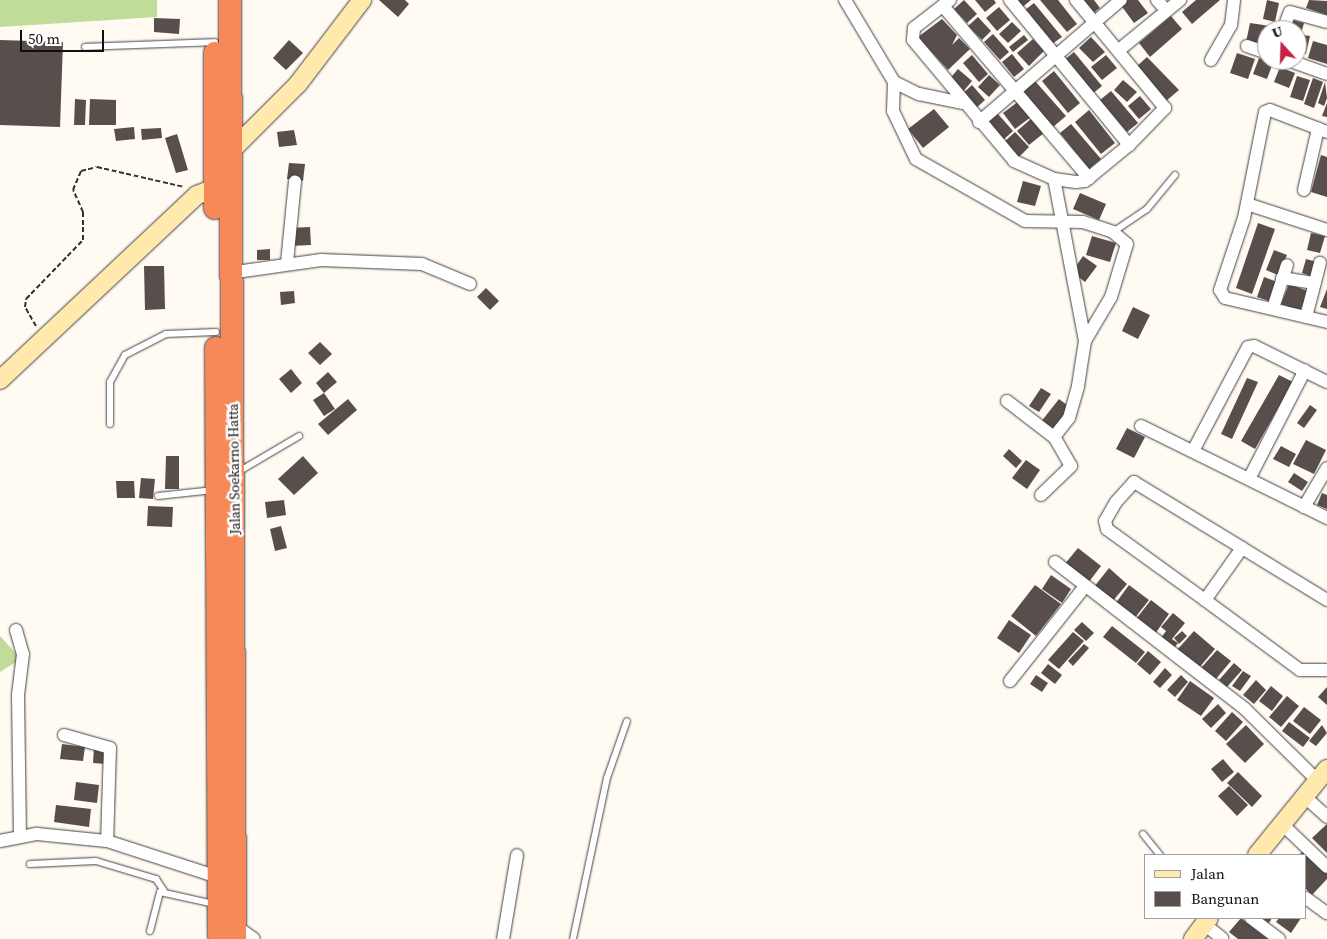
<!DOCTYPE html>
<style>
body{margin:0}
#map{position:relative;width:1327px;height:939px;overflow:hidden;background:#fffaf2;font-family:"Source Serif 4",serif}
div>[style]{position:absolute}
.forest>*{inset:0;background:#c1dc99}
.building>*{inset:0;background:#584e4b}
.path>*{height:2px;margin-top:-1px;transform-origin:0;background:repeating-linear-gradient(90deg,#313131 0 5px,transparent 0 7.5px)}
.roads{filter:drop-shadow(0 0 1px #424242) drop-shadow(0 0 1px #424242)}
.lane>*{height:6px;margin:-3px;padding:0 3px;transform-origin:3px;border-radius:3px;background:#fff}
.street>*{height:12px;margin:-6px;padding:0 6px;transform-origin:6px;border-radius:6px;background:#fff}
.secondary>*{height:18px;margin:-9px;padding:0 9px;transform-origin:9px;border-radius:9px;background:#ffe9ad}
.highway>*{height:22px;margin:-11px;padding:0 11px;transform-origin:11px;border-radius:11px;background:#f78858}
span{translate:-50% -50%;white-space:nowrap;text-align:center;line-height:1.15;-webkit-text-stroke:5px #fff;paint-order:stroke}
.street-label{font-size:14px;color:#0f0f0f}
.legend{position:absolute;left:1144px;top:854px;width:162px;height:65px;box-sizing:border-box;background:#fff;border:1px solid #9f9f9f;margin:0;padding:6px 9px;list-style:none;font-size:15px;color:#0f0f0f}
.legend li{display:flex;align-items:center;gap:10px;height:25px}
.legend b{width:25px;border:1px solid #9f9f9f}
.north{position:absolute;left:1257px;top:20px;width:50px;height:50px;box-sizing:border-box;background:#fff;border:1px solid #9f9f9f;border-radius:50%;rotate:340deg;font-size:14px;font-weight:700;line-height:20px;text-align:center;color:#0f0f0f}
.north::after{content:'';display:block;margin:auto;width:18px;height:22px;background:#c42344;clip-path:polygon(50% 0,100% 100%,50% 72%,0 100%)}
.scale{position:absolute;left:20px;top:30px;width:84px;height:22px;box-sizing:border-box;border:2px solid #0f0f0f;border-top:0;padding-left:6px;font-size:15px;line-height:18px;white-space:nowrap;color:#0f0f0f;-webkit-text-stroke:4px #fff;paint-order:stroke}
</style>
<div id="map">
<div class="forest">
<div style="clip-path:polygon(0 0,157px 0,157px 17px,0 27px)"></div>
<div style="clip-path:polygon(0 636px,21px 659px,0 672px)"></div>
</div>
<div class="building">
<div style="clip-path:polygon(379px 0,405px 0,409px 4px,398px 17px)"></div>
<div style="clip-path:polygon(964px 0,977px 14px,967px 23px,954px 9px)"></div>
<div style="clip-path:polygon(975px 0,994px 0,996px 3px,985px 12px)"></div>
<div style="clip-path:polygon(1013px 0,1031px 0,1020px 9px)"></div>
<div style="clip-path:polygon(1040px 0,1058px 0,1077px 24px,1067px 32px)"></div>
<div style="clip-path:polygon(1082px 0,1094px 0,1100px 8px,1092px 14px)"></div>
<div style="clip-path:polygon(1126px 0,1138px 0,1148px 13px,1134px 23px,1120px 4px)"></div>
<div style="clip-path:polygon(1196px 0,1220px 0,1192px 24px,1182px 12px)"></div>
<div style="clip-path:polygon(1267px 0,1279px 3px,1275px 22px,1263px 19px)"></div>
<div style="clip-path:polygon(1309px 0,1327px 1px,1327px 15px,1306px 8px)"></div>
<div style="clip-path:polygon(1034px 3px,1062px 37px,1052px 44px,1025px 10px)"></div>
<div style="clip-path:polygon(999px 7px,1010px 20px,997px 31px,986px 18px)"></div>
<div style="clip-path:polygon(1171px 16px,1182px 29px,1150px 57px,1139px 43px)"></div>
<div style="clip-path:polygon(978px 17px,991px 31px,982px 40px,968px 26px)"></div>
<div style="clip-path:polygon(154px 18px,180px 19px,179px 34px,154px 32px)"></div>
<div style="clip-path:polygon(942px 19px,957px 35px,952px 45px,959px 38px,970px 49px,948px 70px,918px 37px)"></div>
<div style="clip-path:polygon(1292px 20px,1304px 23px,1301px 34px,1289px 30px)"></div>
<div style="clip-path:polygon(1012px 22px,1021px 31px,1008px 43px,999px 34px)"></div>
<div style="clip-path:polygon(1250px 23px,1277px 27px,1267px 30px,1267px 45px,1246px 42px)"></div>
<div style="clip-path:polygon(993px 34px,1009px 52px,1000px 60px,984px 42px)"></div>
<div style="clip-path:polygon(1297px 34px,1310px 36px,1306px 54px,1297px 52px)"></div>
<div style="clip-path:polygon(1024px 35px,1028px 40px,1013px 52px,1009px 47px)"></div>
<div style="clip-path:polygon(1091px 37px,1105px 52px,1093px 62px,1079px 48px)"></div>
<div style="clip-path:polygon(1033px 39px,1044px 51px,1029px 66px,1017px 53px)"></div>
<div style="clip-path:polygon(0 40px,63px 42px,60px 127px,0 125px)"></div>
<div style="clip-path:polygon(289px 40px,303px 53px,286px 70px,273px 58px)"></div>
<div style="clip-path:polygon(1313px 41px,1327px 45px,1327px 64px,1308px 58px)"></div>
<div style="clip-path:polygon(1074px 52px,1102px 86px,1091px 95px,1063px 61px)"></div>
<div style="clip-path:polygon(1237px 53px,1255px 59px,1248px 79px,1230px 73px)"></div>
<div style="clip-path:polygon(1012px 54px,1024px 69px,1014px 77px,1002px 62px)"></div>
<div style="clip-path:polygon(972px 55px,988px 74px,979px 82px,963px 63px)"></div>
<div style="clip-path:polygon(1106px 55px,1117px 68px,1102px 80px,1091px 67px)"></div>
<div style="clip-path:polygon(1147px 57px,1179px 90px,1166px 101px,1135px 68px)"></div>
<div style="clip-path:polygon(1259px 58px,1273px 63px,1267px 79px,1253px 74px)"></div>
<div style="clip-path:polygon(1280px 67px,1295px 73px,1289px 88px,1274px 82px)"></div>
<div style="clip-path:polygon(958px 69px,972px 81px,962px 93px,948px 81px)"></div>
<div style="clip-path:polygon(1054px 71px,1080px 103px,1068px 113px,1042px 81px)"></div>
<div style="clip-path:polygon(989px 75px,1000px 85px,989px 97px,978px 87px)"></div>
<div style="clip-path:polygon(1297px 76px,1310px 80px,1303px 101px,1290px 97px)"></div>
<div style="clip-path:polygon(1313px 78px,1323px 82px,1314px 108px,1304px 104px)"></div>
<div style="clip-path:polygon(1123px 80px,1137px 92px,1127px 102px,1114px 90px)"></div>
<div style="clip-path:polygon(1035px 81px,1066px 116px,1053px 127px,1022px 92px)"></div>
<div style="clip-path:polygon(1325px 82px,1327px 98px,1324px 106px,1318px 103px)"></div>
<div style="clip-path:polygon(972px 85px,985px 100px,974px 110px,961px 95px)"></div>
<div style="clip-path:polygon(1111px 91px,1138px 123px,1127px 132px,1100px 100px)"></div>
<div style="clip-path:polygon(1140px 96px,1151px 109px,1139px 119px,1128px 106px)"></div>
<div style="clip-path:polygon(75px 99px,86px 100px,85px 125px,74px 125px)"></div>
<div style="clip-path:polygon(90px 99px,116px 100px,116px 125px,89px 125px)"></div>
<div style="clip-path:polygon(1019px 101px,1031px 117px,1015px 129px,1003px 113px)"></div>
<div style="clip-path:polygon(1327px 103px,1327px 117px,1322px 116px)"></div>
<div style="clip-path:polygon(934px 109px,949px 127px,923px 148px,908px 129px)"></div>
<div style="clip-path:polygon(1089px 110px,1115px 143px,1101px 154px,1075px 122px)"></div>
<div style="clip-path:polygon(998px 114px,1013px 131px,1001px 142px,986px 124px)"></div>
<div style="clip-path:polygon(1032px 118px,1044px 133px,1029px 145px,1017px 131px)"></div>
<div style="clip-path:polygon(1071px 124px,1101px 159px,1089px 169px,1060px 133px)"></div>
<div style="clip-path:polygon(134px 127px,135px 139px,116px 141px,114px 129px)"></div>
<div style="clip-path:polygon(161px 128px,162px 138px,142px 140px,141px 129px)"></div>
<div style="clip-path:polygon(294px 130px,297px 145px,279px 147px,277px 132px)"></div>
<div style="clip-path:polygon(1015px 132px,1029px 147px,1018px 158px,1004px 142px)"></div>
<div style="clip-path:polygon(177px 134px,188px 170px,176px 173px,165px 138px)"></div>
<div style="clip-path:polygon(1321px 155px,1327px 157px,1327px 197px,1311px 192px)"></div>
<div style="clip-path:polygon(289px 163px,305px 164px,303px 181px,287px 179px)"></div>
<div style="clip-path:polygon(1023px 181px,1041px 186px,1035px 206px,1017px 202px)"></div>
<div style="clip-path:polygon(1080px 193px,1106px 204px,1099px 220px,1073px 209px)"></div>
<div style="clip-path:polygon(1258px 223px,1275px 229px,1252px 294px,1236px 288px)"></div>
<div style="clip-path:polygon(310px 227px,311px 245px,290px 246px,289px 228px)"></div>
<div style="clip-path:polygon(1311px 233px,1325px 236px,1320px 253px,1307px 250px)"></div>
<div style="clip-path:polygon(1092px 236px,1116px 243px,1110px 262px,1086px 255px)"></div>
<div style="clip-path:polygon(270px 249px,270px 260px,257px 260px,257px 250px)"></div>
<div style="clip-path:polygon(1274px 250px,1287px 255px,1278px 275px,1266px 270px)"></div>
<div style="clip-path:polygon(1083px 256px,1097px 266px,1085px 282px,1072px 272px)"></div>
<div style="clip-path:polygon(1306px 259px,1317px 262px,1313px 277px,1302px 273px)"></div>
<div style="clip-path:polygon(144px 266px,164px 266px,165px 309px,145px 310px)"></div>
<div style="clip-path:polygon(1264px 277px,1277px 282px,1269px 301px,1257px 297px)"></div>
<div style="clip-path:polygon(1289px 284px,1308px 291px,1300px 311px,1281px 304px)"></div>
<div style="clip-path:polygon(486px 288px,499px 301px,490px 310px,477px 297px)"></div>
<div style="clip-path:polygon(1327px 289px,1327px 309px,1320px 307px)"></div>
<div style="clip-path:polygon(294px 291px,295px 303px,281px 305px,280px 292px)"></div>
<div style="clip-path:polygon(1133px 307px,1150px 315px,1138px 339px,1122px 331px)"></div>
<div style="clip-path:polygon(320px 342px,332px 354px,320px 365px,308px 353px)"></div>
<div style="clip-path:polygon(291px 369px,302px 383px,291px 393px,279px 379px)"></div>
<div style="clip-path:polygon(328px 372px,337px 382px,324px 393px,335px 409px,324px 416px,313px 400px,324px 393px,316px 383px)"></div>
<div style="clip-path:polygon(1279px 375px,1293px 382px,1255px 449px,1241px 441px)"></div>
<div style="clip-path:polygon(1247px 378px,1258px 382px,1232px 439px,1221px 434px)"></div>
<div style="clip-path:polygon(1041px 388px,1051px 394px,1039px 412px,1029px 406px)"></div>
<div style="clip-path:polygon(348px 399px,357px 410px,328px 435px,318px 424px)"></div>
<div style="clip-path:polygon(1059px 399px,1071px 408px,1052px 432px,1040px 423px)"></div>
<div style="clip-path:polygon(1310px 405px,1317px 410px,1304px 428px,1297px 423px)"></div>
<div style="clip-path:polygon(1127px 428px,1145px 437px,1134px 458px,1116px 449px)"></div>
<div style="clip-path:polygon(1306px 440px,1326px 450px,1314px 474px,1293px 464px)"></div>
<div style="clip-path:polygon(1281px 446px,1296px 454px,1289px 467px,1273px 459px)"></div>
<div style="clip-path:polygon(1009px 449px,1022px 461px,1016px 468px,1003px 456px)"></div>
<div style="clip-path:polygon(166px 456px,179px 456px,179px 489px,165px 489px)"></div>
<div style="clip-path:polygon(303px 456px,318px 473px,294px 495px,278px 479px)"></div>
<div style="clip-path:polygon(1026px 460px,1040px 470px,1027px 489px,1012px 478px)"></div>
<div style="clip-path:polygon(1294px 473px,1308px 482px,1302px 491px,1288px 482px)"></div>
<div style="clip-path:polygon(141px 478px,155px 479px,153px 499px,139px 498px)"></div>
<div style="clip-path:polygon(116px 481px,134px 481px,135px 498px,117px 498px)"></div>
<div style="clip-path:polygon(1322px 493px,1327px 495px,1327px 509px,1317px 505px)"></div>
<div style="clip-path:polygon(284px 500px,286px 515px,267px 518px,265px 502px)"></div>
<div style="clip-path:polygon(148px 506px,173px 507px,172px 527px,147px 526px)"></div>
<div style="clip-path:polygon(281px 526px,287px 548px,275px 551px,270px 529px)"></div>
<div style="clip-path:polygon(1078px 548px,1101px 566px,1088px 583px,1064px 565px)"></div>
<div style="clip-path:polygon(1109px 568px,1127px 584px,1112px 602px,1094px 587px)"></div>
<div style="clip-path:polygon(1051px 575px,1071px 589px,1062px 603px,1042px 589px)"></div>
<div style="clip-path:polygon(1035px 585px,1061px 604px,1036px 636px,1011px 616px)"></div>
<div style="clip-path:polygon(1129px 585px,1149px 600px,1134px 619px,1115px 604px)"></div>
<div style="clip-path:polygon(1151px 600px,1169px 614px,1155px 634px,1136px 619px)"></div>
<div style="clip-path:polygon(1173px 613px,1185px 623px,1172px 639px,1178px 643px,1174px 648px,1161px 638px,1166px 631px,1161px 627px)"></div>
<div style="clip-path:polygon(1009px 620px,1031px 635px,1019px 653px,997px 638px)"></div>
<div style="clip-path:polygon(1082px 622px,1094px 633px,1086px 641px,1074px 630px)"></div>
<div style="clip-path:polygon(1112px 626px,1145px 652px,1136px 663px,1103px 637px)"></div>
<div style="clip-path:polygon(1182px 631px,1187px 636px,1179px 644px,1174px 638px)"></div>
<div style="clip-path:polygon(1194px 631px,1215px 649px,1199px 668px,1177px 650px)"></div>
<div style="clip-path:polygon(1073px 632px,1084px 641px,1059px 669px,1048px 660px)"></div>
<div style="clip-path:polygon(1084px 644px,1089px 648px,1073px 666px,1068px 661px)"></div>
<div style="clip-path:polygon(1217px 650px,1231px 661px,1215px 680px,1201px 668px)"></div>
<div style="clip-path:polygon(1148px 651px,1161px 662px,1150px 675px,1137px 664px)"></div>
<div style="clip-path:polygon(1234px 663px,1242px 670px,1227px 687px,1219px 680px)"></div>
<div style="clip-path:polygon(1048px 664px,1062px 675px,1055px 684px,1041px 673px)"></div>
<div style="clip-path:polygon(1165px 668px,1172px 675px,1160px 688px,1153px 682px)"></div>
<div style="clip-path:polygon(1243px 671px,1251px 676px,1240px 691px,1232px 686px)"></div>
<div style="clip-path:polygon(1036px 675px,1048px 683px,1042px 692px,1030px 684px)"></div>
<div style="clip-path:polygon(1181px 675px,1188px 682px,1175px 697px,1167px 690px)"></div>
<div style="clip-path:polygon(1256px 680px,1266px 690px,1254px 704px,1243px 695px)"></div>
<div style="clip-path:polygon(1190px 681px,1214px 698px,1201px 716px,1177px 700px)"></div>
<div style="clip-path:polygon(1271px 686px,1283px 696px,1272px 711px,1259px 701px)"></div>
<div style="clip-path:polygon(1327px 687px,1327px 705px,1318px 697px)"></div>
<div style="clip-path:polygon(1287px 696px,1299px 706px,1281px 727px,1269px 717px)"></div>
<div style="clip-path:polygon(1218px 704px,1226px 713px,1211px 728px,1202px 719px)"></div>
<div style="clip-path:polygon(1304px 707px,1321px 720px,1310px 734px,1293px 721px)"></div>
<div style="clip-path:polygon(1232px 712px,1243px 722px,1226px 741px,1215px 731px)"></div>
<div style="clip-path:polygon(1289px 722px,1310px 738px,1303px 747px,1282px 731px)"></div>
<div style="clip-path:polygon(1246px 725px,1264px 744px,1245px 763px,1226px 744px)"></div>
<div style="clip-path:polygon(1322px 725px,1327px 733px,1316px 746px,1309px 741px)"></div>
<div style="clip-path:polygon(62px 744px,85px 747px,83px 761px,60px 759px)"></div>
<div style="clip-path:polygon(94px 747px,107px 748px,106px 764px,93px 763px)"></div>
<div style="clip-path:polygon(1223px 759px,1234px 772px,1222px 782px,1211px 769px)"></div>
<div style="clip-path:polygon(1238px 772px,1262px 796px,1252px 807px,1227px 783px)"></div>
<div style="clip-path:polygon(76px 782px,99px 785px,97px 803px,74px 800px)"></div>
<div style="clip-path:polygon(1229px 786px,1248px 805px,1237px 816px,1218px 796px)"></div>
<div style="clip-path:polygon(56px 805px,91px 809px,89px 827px,54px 822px)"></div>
<div style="clip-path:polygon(1327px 824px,1327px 853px,1312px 838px)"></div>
<div style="clip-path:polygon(1304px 850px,1327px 871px,1327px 879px,1312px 895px,1306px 889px,1306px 855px,1299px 855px)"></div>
<div style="clip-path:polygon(1241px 918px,1268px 939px,1238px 939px,1229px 932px)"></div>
<div style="clip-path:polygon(1262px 918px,1272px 918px,1269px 923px)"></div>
<div style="clip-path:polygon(1279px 918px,1301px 918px,1291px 933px,1276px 922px)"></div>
</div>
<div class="path">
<div style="left:36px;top:326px;width:22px;rotate:-120deg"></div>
<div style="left:25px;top:307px;width:8px;rotate:-83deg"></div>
<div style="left:26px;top:299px;width:82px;rotate:-46deg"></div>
<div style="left:83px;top:240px;width:28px;rotate:-90deg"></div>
<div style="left:83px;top:212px;width:24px;rotate:-114deg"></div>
<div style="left:73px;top:190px;width:21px;rotate:-67deg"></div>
<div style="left:81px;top:171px;width:16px;rotate:-14deg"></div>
<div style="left:97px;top:167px;width:89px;rotate:12.9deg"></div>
</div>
<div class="roads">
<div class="lane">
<div style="left:85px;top:47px;width:130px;rotate:-2.2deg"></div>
<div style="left:1113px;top:232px;width:41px;rotate:-34.1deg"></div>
<div style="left:1147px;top:209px;width:44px;rotate:-50.5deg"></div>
<div style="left:110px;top:424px;width:42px;rotate:-90deg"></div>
<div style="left:110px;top:382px;width:31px;rotate:-61deg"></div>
<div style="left:125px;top:355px;width:46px;rotate:-27.1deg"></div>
<div style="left:166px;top:334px;width:50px;rotate:-2.3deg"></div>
<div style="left:238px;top:472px;width:71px;rotate:-30.5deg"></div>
<div style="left:158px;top:496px;width:56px;rotate:-6.1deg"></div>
<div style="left:1143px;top:834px;width:27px;rotate:51deg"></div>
<div style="left:30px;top:864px;width:66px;rotate:-2.6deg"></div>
<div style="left:96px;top:861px;width:63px;rotate:16.7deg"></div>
<div style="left:156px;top:879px;width:14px;rotate:56deg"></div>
<div style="left:150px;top:931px;width:40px;rotate:-75.6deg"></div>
<div style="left:160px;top:892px;width:55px;rotate:12.5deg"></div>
<div style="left:573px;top:939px;width:165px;rotate:-78.1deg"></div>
<div style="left:607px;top:778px;width:60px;rotate:-70.7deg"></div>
</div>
<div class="street">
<div style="left:845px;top:0;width:96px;rotate:59.1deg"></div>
<div style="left:894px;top:82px;width:29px;rotate:92deg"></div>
<div style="left:893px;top:111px;width:53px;rotate:64.4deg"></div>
<div style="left:916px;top:159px;width:125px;rotate:29.6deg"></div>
<div style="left:1025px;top:221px;width:58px;rotate:1deg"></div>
<div style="left:1083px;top:222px;width:32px;rotate:18deg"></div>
<div style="left:1113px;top:232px;width:18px;rotate:41deg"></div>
<div style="left:1127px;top:244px;width:55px;rotate:106.8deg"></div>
<div style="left:1111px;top:297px;width:51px;rotate:120.6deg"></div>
<div style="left:950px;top:0;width:46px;rotate:142.1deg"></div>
<div style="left:914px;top:28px;width:12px;rotate:95deg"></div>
<div style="left:913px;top:40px;width:158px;rotate:50.1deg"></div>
<div style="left:1014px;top:161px;width:44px;rotate:24.2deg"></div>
<div style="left:1054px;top:179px;width:22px;rotate:8deg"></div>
<div style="left:1076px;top:182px;width:9px;rotate:-6deg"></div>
<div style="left:1085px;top:181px;width:57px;rotate:-39.3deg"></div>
<div style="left:1129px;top:145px;width:52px;rotate:-45.8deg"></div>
<div style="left:1165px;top:108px;width:140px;rotate:-129.5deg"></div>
<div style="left:1010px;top:0;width:188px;rotate:50.6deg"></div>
<div style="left:1157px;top:0;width:13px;rotate:48deg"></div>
<div style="left:943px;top:6px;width:226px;rotate:49.7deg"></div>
<div style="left:1283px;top:30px;width:19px;rotate:-69deg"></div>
<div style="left:1290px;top:12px;width:38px;rotate:15deg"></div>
<div style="left:1247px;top:46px;width:21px;rotate:19deg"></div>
<div style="left:1119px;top:50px;width:79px;rotate:-39.3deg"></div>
<div style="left:1211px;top:60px;width:40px;rotate:-60.3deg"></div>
<div style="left:1231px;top:25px;width:25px;rotate:-83deg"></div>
<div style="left:1288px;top:60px;width:41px;rotate:19.7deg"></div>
<div style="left:894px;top:82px;width:28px;rotate:26deg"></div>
<div style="left:919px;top:94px;width:45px;rotate:11.6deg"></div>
<div style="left:979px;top:122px;width:187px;rotate:-40.7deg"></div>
<div style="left:1327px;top:132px;width:61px;rotate:-158.9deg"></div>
<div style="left:1270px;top:110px;width:5px;rotate:158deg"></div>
<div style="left:1265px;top:112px;width:108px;rotate:101.2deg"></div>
<div style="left:1244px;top:218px;width:76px;rotate:108.4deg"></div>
<div style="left:1220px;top:290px;width:9px;rotate:58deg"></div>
<div style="left:1225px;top:298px;width:105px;rotate:13.2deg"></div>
<div style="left:1304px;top:190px;width:63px;rotate:-77.1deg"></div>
<div style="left:1247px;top:204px;width:84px;rotate:18deg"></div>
<div style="left:287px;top:263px;width:82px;rotate:-84.4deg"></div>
<div style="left:229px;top:273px;width:93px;rotate:-8deg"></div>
<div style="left:321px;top:260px;width:101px;rotate:2.3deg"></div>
<div style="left:422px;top:264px;width:52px;rotate:22.6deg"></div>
<div style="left:1282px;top:278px;width:33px;rotate:9deg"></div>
<div style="left:1273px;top:308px;width:45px;rotate:-72deg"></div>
<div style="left:1306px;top:317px;width:56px;rotate:-75.5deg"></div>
<div style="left:1007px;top:401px;width:59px;rotate:37.5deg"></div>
<div style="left:1054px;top:437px;width:24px;rotate:-52deg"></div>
<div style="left:1069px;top:418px;width:33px;rotate:-74deg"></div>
<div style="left:1078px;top:386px;width:46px;rotate:-81.2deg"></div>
<div style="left:1085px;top:341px;width:165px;rotate:-100.8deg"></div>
<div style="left:1141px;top:426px;width:208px;rotate:26.3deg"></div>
<div style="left:1194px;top:449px;width:115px;rotate:-62.1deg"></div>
<div style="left:1248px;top:347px;width:6px;rotate:-9deg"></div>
<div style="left:1254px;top:346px;width:81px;rotate:26.3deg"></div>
<div style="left:1250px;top:477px;width:120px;rotate:-62.8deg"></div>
<div style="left:1041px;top:495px;width:42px;rotate:-44deg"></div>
<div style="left:1071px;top:466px;width:34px;rotate:-120deg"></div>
<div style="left:1304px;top:507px;width:45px;rotate:-59.5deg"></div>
<div style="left:1055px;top:562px;width:240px;rotate:37.7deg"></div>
<div style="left:1245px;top:709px;width:101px;rotate:44.6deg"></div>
<div style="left:1205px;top:600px;width:121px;rotate:-144.1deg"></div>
<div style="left:1107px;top:529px;width:8px;rotate:-104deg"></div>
<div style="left:1105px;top:521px;width:22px;rotate:-60deg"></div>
<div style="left:1116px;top:502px;width:27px;rotate:-48deg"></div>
<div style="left:1134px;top:482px;width:127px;rotate:31.4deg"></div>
<div style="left:1327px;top:600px;width:100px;rotate:-148.5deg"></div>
<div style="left:1242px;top:548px;width:64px;rotate:125.4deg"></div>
<div style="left:1205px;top:600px;width:118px;rotate:36.4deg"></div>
<div style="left:1300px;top:670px;width:27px"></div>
<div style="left:16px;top:630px;width:25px;rotate:74deg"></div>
<div style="left:23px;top:654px;width:41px;rotate:97deg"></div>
<div style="left:18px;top:695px;width:139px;rotate:89.2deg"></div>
<div style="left:1010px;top:681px;width:117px;rotate:-51.6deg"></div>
<div style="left:64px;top:735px;width:48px;rotate:15.8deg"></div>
<div style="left:110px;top:748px;width:93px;rotate:91.8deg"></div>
<div style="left:1304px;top:796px;width:31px;rotate:42deg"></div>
<div style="left:1282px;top:824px;width:62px;rotate:43.7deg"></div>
<div style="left:0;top:841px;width:38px;rotate:-11deg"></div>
<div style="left:37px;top:834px;width:70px;rotate:5.7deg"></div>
<div style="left:107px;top:841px;width:117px;rotate:18deg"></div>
<div style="left:1306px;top:898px;width:26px;rotate:36deg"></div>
<div style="left:1251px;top:918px;width:35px;rotate:37deg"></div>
<div style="left:1204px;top:924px;width:23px;rotate:38deg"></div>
<div style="left:234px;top:925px;width:24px;rotate:35deg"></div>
<div style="left:503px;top:939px;width:85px;rotate:-80.5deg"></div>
</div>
<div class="secondary">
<div style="left:232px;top:150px;width:93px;rotate:-45deg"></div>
<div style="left:298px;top:84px;width:106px;rotate:-52.7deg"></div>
<div style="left:0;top:380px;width:270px;rotate:-43.2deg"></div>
<div style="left:197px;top:195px;width:19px;rotate:-21deg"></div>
<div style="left:1257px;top:855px;width:111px;rotate:-50.9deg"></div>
<div style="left:1193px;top:939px;width:26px;rotate:-53deg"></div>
</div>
<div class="highway">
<div style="left:230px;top:0;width:939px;rotate:89.69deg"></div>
<div style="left:215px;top:53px;width:155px;rotate:90deg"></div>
<div style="left:216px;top:348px;width:588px;rotate:89.71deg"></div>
</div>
</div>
<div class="street-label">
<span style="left:234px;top:469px;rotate:-91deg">Jalan Soekarno Hatta</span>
</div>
<ul class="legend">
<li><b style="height:6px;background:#ffe9ad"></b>Jalan</li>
<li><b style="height:14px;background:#584e4b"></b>Bangunan</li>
</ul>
<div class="north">U</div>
<div class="scale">50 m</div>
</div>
